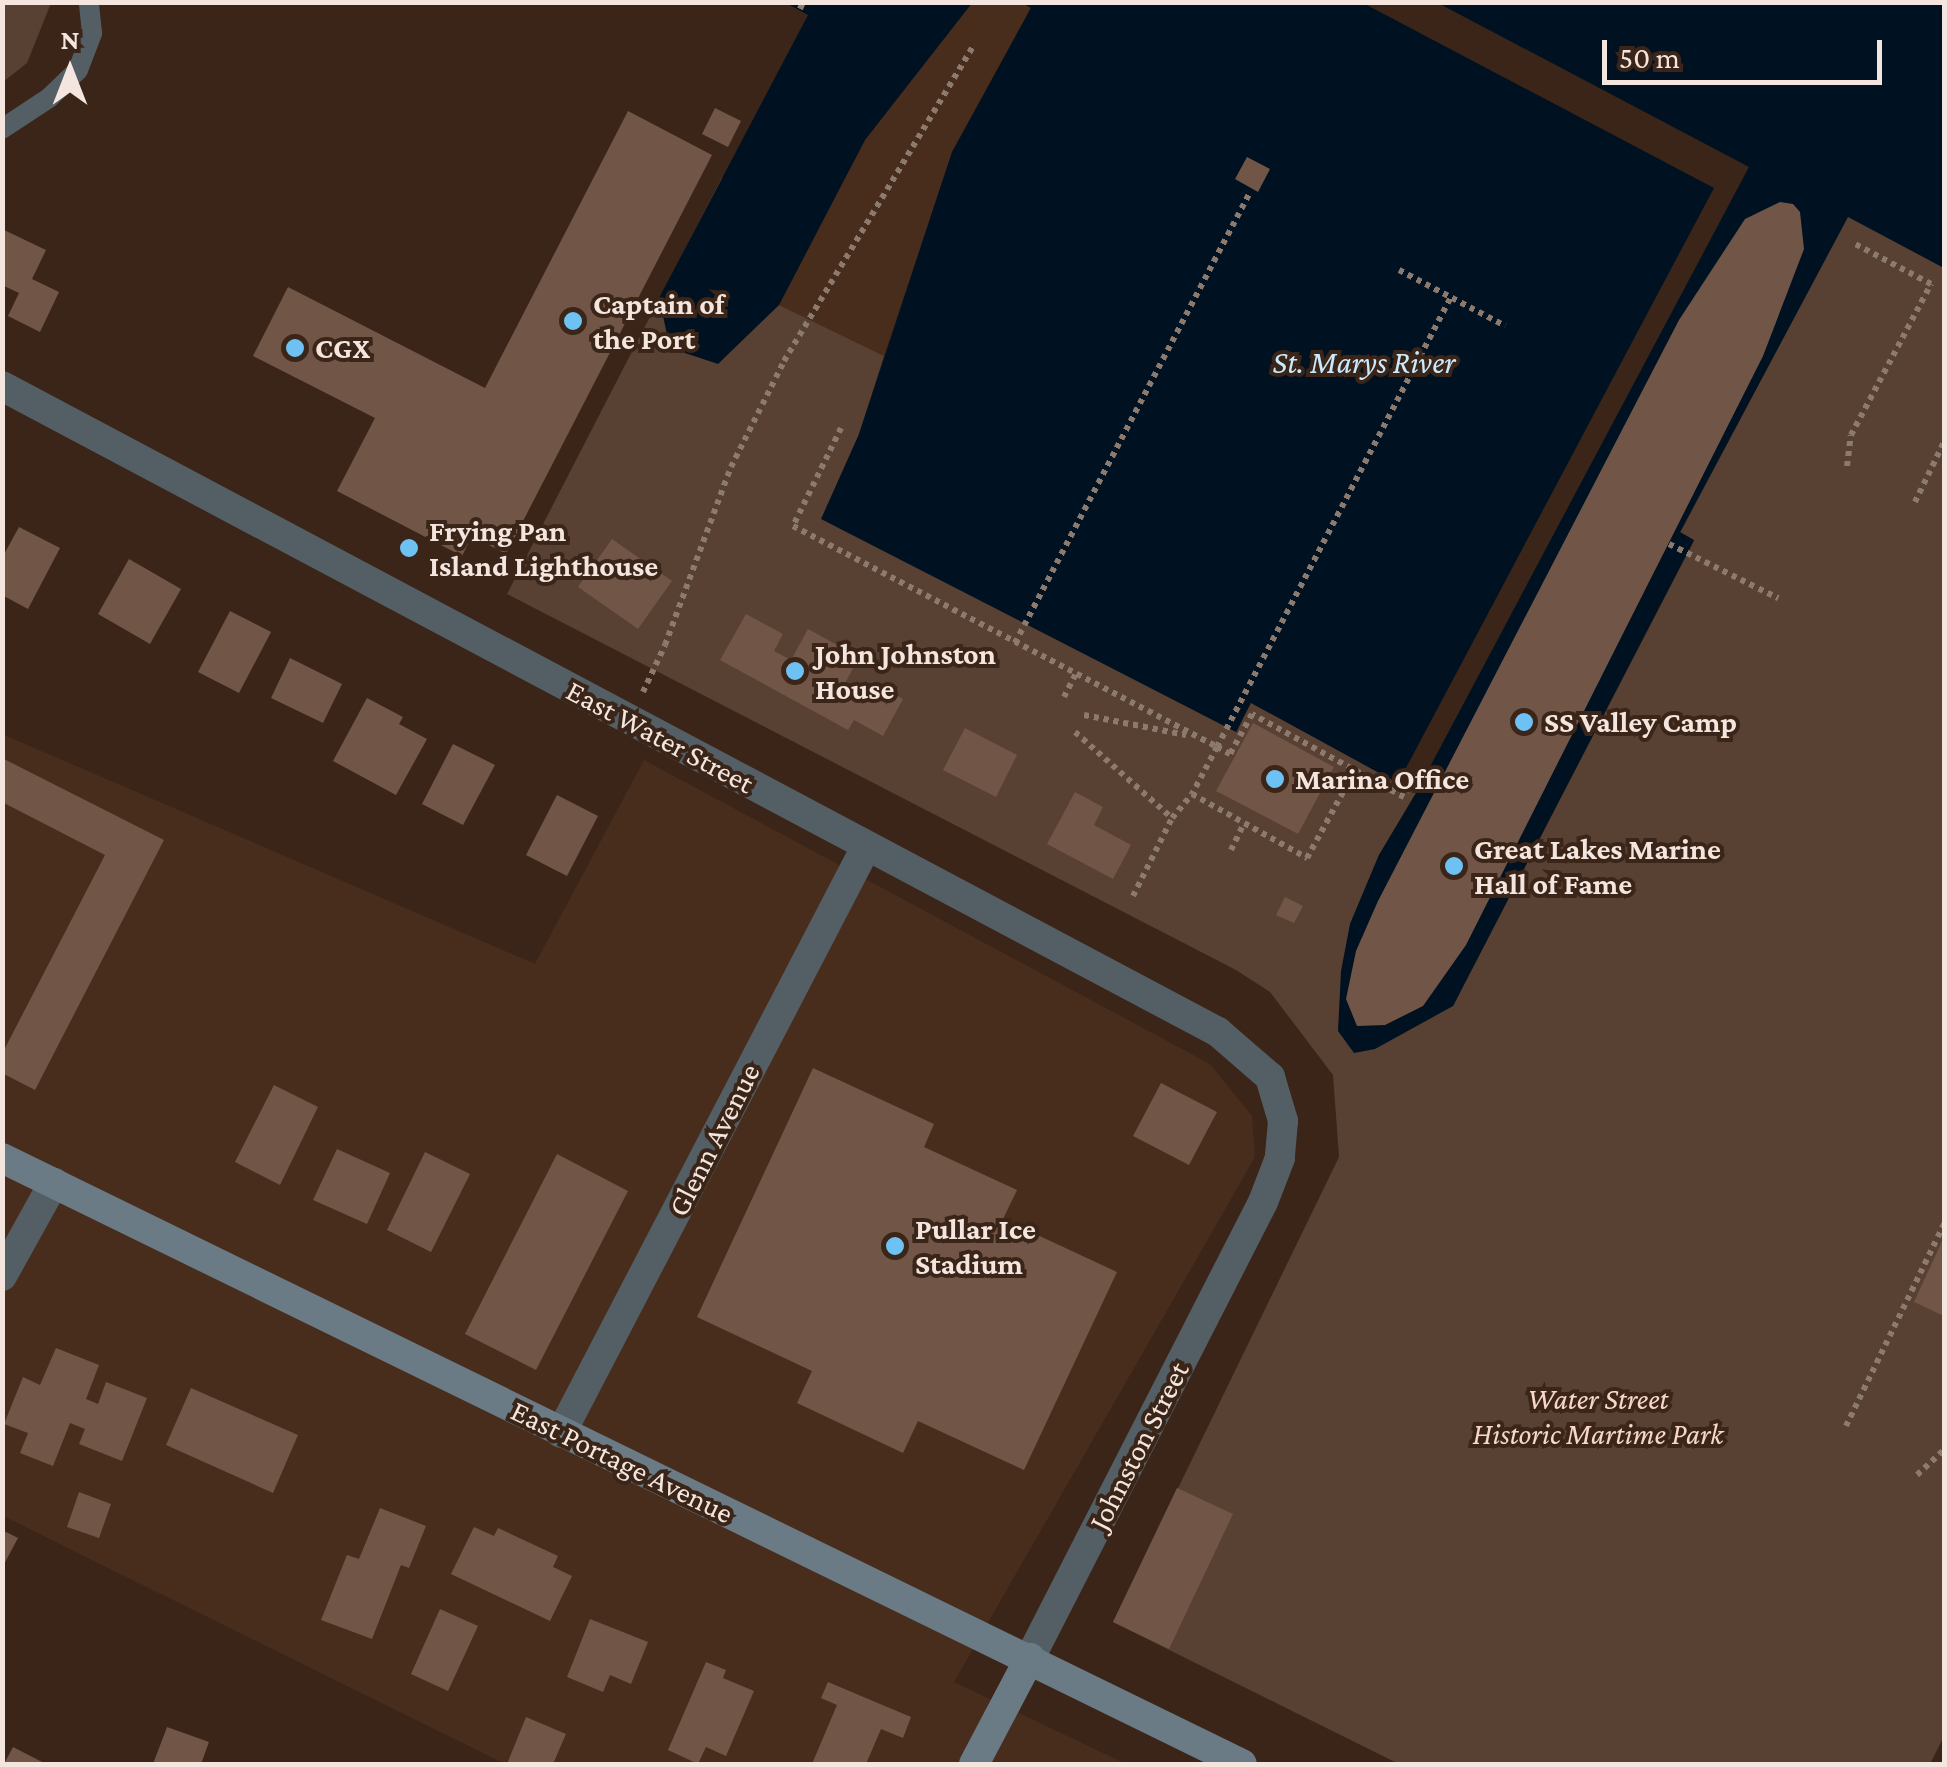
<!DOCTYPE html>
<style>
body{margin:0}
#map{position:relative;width:1947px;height:1767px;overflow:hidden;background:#3a2518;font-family:"Crimson Pro",serif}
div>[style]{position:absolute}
.built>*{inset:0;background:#482d1c}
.green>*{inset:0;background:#584032}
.water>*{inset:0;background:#001221}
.pier>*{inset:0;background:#3a2518}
.building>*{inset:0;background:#715647}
.path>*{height:6px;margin-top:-3px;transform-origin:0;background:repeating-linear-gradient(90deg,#8c7a6f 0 5px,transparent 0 10px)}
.lane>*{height:20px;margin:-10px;padding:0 10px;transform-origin:10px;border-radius:10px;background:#545e65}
.street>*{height:30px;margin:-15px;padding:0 15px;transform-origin:15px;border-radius:15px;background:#545e65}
.secondary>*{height:30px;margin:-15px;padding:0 15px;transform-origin:15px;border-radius:15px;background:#6a7b86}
.dots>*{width:28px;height:28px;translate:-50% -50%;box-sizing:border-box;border:5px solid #3a2518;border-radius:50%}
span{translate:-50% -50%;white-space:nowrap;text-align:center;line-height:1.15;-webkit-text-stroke:8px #3a2518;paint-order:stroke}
.poi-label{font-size:30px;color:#f4e6de;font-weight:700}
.left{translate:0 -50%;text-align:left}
.street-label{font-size:30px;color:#f4e6de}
.park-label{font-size:30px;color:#f7d7c5;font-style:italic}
.water-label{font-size:32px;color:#caeafe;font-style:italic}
.frame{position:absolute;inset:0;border:5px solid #f4e6de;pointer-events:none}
.north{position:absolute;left:20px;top:20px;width:100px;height:100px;-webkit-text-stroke:8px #3a2518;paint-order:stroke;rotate:0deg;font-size:28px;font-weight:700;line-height:40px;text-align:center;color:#f4e6de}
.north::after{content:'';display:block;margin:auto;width:35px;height:45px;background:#f4e6de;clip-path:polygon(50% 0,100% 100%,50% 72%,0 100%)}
.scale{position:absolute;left:1602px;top:40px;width:280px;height:45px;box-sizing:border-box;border:5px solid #f4e6de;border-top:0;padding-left:12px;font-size:30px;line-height:35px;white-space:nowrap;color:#f4e6de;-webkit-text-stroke:8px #3a2518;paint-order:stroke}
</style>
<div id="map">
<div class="built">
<div style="clip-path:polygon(972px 3px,1022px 3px,1031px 7px,952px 152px,884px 356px,779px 305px,865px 140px)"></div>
<div style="clip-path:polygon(2px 734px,535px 964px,644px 760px,1210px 1064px,1252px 1116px,1255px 1157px,954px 1682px,1126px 1764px,505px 1764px,3px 1516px)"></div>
</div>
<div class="green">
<div style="clip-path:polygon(3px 2px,51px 3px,27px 63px,3px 82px)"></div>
<div style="clip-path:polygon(722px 177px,729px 255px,779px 305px,884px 356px,859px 434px,1224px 725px,1237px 732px,1250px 702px,1416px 793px,1379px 855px,1350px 924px,1453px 1006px,1694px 541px,1680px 533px,1848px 216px,1944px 268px,1944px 1736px,1930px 1764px,1399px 1764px,1113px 1622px,1339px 1157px,1333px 1075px,1270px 992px,1236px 970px,507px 594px)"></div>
</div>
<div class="water">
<div style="clip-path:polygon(786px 3px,972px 3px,865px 140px,779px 305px,718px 364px,670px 348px,659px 298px,808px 15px)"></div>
<div style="clip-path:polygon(1022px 3px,1944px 3px,1944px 268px,1848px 217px,1680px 532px,1694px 540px,1453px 1006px,1375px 1049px,1354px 1053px,1338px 1031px,1341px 971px,1350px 924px,1379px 855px,1416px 793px,1251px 703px,1236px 732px,821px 519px,859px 434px,952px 152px,1031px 8px)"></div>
</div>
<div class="pier">
<div style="clip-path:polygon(1363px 3px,1438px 3px,1749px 167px,1416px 793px,1398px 783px,1714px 188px)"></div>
</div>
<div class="building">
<div style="clip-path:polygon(715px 108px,741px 121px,728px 147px,702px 134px)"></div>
<div style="clip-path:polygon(628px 111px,712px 155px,506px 554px,472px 536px,462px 556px,337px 491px,375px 418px,253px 356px,288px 287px,485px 388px)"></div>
<div style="clip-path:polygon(1247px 157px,1270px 169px,1258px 192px,1235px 179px)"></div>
<div style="clip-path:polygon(1780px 202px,1793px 204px,1800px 212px,1804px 249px,1763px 356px,1466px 945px,1423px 1006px,1385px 1025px,1357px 1026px,1346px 999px,1356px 951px,1378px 901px,1679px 320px,1745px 219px)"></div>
<div style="clip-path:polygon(2px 229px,46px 250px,32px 279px,59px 292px,40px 332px,8px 316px,19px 293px,2px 285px)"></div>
<div style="clip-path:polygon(19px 527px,60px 548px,28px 609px,2px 595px,2px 558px)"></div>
<div style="clip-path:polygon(612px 539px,672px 581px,638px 629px,578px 587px)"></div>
<div style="clip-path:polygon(129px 559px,181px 589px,150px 644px,98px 614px)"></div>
<div style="clip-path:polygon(230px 611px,271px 632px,239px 693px,198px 672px)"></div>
<div style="clip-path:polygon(746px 614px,783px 634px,774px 651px,791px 660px,808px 629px,859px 657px,843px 687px,862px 699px,872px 681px,903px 699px,883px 736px,854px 720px,848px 730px,720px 660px)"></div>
<div style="clip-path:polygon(290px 658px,342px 684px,323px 723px,271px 698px)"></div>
<div style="clip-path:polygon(367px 698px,403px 717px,399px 724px,427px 739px,396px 795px,333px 761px)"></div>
<div style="clip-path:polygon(1253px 723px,1334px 767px,1298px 834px,1216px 791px)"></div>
<div style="clip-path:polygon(965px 728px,1017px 755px,996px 797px,943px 770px)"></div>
<div style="clip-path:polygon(453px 744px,495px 765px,463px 825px,422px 804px)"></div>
<div style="clip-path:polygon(2px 758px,164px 840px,35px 1090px,2px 1073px,2px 1054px,105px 855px,2px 802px)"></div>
<div style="clip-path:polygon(1075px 792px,1103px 807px,1094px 825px,1131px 845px,1113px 879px,1047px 844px)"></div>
<div style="clip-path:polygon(557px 795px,598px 816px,567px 876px,526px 855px)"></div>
<div style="clip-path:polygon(1285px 897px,1303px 906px,1294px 923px,1276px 915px)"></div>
<div style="clip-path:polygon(813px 1068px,934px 1124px,924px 1147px,1017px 1190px,1003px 1219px,1117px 1272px,1024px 1470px,918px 1421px,903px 1453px,797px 1403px,812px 1371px,697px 1317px)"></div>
<div style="clip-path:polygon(1161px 1083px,1217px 1112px,1189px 1165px,1133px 1136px)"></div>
<div style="clip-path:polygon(274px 1085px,318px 1107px,280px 1185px,235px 1162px)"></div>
<div style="clip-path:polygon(337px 1149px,390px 1173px,367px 1224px,313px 1200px)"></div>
<div style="clip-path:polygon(425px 1152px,470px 1174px,431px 1252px,387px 1230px)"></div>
<div style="clip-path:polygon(557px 1154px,628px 1191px,536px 1370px,465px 1334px)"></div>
<div style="clip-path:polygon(1944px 1237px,1944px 1316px,1914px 1302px)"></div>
<div style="clip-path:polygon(56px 1348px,99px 1365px,86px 1399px,98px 1404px,106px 1382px,147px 1398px,122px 1461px,79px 1444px,85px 1429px,70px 1423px,53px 1466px,20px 1453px,28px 1433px,4px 1424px,23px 1377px,40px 1385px)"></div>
<div style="clip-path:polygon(191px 1388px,298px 1435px,273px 1493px,166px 1445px)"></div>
<div style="clip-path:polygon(1177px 1488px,1233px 1514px,1169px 1649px,1113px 1622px)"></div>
<div style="clip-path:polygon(79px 1492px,111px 1504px,99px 1538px,67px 1527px)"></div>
<div style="clip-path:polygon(380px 1508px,426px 1526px,409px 1568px,401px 1565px,372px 1639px,321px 1620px,347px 1555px,359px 1559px)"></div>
<div style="clip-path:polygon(474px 1527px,494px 1536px,498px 1528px,558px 1556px,553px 1567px,572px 1576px,550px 1621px,451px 1574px)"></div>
<div style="clip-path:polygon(2px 1530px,18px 1538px,2px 1568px)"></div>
<div style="clip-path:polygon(440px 1609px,478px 1626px,448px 1691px,411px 1674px)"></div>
<div style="clip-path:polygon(590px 1619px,648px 1642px,631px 1684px,610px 1675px,603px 1692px,567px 1677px)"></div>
<div style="clip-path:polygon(706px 1662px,726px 1670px,723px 1678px,754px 1691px,726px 1756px,706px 1747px,698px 1764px,668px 1750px)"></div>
<div style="clip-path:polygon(828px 1682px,911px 1717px,903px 1738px,881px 1729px,866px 1764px,812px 1764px,837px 1705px,821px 1698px)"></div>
<div style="clip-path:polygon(526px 1717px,566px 1734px,553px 1764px,507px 1764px)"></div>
<div style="clip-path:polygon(167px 1727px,209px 1742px,201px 1764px,153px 1764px)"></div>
<div style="clip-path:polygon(13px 1747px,46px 1764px,4px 1764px)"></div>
</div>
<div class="path">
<div style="left:800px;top:9px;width:8px;rotate:-67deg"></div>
<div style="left:1399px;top:270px;width:120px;rotate:27.8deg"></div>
<div style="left:841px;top:428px;width:109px;rotate:116.1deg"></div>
<div style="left:793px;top:526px;width:478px;rotate:27.5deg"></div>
<div style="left:1217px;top:747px;width:53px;rotate:118deg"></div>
<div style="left:1847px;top:466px;width:31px;rotate:-83deg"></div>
<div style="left:1851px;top:435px;width:171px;rotate:-62.1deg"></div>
<div style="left:1931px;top:284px;width:86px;rotate:-152.2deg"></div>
<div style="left:1915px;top:502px;width:67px;rotate:-64.2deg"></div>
<div style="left:1669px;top:544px;width:122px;rotate:26.4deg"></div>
<div style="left:1015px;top:643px;width:506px;rotate:-62.47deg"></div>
<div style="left:643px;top:692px;width:52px;rotate:-64.9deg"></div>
<div style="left:665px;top:645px;width:190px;rotate:-69.7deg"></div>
<div style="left:731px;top:467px;width:119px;rotate:-63.4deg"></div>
<div style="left:784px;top:361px;width:367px;rotate:-59deg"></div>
<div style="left:1064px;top:697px;width:25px;rotate:-63deg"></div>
<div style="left:1084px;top:715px;width:104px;rotate:11.1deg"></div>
<div style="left:1075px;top:732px;width:130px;rotate:41.6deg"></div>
<div style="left:1407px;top:788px;width:9px;rotate:108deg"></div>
<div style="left:1404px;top:797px;width:173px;rotate:-151.4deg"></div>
<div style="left:1252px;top:714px;width:46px;rotate:118.8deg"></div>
<div style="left:1230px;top:754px;width:15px;rotate:-152deg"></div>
<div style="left:1217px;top:747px;width:507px;rotate:-62.53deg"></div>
<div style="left:1231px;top:850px;width:30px;rotate:-64deg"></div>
<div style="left:1133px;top:896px;width:87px;rotate:-63.4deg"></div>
<div style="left:1172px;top:818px;width:31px;rotate:-50deg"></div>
<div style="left:1192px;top:794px;width:132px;rotate:29.1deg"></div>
<div style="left:1307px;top:858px;width:100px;rotate:-61.4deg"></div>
<div style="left:1846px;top:1426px;width:225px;rotate:-64.1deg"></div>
<div style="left:1917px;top:1475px;width:37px;rotate:-43deg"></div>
</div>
<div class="lane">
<div style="left:2px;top:129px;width:56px;rotate:-33.4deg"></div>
<div style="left:49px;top:98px;width:40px;rotate:-44deg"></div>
<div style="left:78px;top:70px;width:40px;rotate:-69deg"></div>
<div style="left:92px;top:33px;width:31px;rotate:-96deg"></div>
</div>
<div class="street">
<div style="left:2px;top:386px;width:1377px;rotate:27.98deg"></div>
<div style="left:1218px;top:1032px;width:69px;rotate:40.9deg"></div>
<div style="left:1270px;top:1077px;width:46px;rotate:73.5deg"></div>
<div style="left:1283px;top:1121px;width:37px;rotate:95deg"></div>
<div style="left:1280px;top:1158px;width:47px;rotate:111.1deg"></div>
<div style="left:1263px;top:1202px;width:512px;rotate:117.07deg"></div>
<div style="left:2px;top:1276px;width:107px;rotate:-61deg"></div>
<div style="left:561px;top:1433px;width:661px;rotate:-62.5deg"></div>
</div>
<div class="secondary">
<div style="left:2px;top:1158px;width:1380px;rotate:26.05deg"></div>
<div style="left:974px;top:1764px;width:120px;rotate:-62.2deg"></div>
</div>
<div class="dots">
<div style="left:573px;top:321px;background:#6ec2f3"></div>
<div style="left:295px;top:348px;background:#6ec2f3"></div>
<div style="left:409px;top:548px;background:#6ec2f3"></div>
<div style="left:795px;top:671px;background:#6ec2f3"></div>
<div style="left:1524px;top:722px;background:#6ec2f3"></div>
<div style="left:1275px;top:779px;background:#6ec2f3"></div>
<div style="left:1454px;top:866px;background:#6ec2f3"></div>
<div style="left:895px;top:1246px;background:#6ec2f3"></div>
</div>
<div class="poi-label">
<span class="left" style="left:593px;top:321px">Captain of<br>the Port</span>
<span class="left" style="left:315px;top:348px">CGX</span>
<span class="left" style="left:429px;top:548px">Frying Pan<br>Island Lighthouse</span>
<span class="left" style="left:815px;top:671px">John Johnston<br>House</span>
<span class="left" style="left:1544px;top:722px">SS Valley Camp</span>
<span class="left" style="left:1295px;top:779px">Marina Office</span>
<span class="left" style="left:1474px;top:866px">Great Lakes Marine<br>Hall of Fame</span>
<span class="left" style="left:915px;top:1246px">Pullar Ice<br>Stadium</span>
</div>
<div class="street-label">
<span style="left:660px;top:737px;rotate:28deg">East Water Street</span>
<span style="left:714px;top:1140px;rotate:-63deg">Glenn Avenue</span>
<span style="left:1139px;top:1446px;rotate:-63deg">Johnston Street</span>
<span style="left:622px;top:1462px;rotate:26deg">East Portage Avenue</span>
</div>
<div class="park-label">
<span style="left:1598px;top:1416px">Water Street<br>Historic Martime Park</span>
</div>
<div class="water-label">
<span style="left:1364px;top:362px">St. Marys River</span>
</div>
<div class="frame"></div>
<div class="north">N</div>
<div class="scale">50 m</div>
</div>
